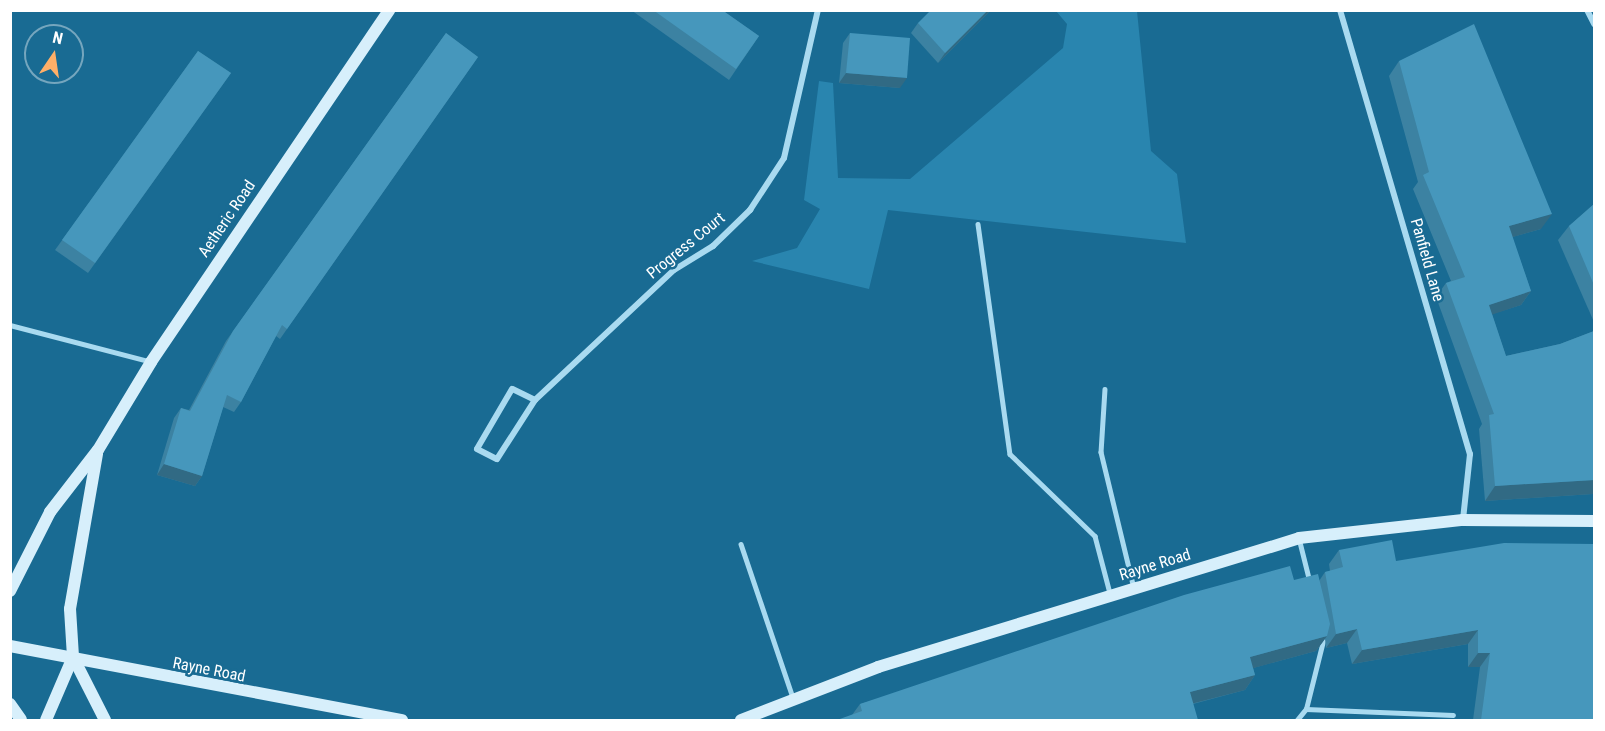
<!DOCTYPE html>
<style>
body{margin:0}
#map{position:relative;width:1605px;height:731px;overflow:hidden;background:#196b93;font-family:"Roboto Condensed",sans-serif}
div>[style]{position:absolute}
.green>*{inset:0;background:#2985af}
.lane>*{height:4.5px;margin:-2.25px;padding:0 2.25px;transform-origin:2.25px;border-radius:2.25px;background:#a9daf0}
.street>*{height:6px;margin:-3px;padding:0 3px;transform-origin:3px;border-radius:3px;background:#a9daf0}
.secondary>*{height:12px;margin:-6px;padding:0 6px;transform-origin:6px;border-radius:6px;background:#d7effb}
.wall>*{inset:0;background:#3c82a2}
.shaded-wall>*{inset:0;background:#316a84}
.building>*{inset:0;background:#4697bc}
span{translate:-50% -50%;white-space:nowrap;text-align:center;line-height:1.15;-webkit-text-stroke:5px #196b93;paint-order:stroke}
.street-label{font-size:16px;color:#fff}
.frame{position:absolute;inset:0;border:12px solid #fff;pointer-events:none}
.north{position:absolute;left:24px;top:24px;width:60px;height:60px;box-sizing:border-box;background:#196b93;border:2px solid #75a6be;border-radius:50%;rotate:13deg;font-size:16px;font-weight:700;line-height:24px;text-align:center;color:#fff}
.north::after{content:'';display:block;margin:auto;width:21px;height:27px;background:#ffaf68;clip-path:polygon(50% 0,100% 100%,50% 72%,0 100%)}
</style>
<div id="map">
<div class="green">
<div style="clip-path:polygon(1056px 11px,1137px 11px,1151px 151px,1177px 174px,1186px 243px,888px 210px,869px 289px,752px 261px,797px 248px,820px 209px,804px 200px,819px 81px,833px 83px,838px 178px,910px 179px,1063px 48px,1067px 24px)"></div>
</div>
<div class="lane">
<div style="left:978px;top:224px;width:232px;rotate:82.1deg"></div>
<div style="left:1010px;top:454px;width:118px;rotate:44deg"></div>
<div style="left:1095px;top:536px;width:59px;rotate:75.3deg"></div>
<div style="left:10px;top:325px;width:143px;rotate:14.6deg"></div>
<div style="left:1105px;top:389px;width:63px;rotate:93.6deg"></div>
<div style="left:1101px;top:452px;width:140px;rotate:76.4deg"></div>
<div style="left:1299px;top:538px;width:45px;rotate:76deg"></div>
<div style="left:741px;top:544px;width:163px;rotate:71.3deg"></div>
<div style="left:1306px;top:709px;width:147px;rotate:2.3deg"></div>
<div style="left:1297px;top:720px;width:14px;rotate:-51deg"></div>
<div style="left:1306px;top:709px;width:74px;rotate:-76deg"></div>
</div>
<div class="street">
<div style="left:1340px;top:10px;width:463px;rotate:73.7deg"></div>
<div style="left:1470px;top:454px;width:66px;rotate:96.1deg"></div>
<div style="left:1587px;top:10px;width:16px;rotate:63deg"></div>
<div style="left:535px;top:400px;width:25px;rotate:-154deg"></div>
<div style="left:512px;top:389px;width:69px;rotate:120.3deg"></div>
<div style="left:477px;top:449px;width:22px;rotate:27deg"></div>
<div style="left:497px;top:459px;width:70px;rotate:-57.2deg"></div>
<div style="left:535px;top:400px;width:190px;rotate:-43.1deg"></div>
<div style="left:674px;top:270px;width:46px;rotate:-31.6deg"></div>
<div style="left:713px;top:246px;width:52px;rotate:-44.2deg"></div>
<div style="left:750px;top:210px;width:62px;rotate:-56.8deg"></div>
<div style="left:784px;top:158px;width:152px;rotate:-77.1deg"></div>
</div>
<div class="secondary">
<div style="left:97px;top:454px;width:157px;rotate:99.9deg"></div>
<div style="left:70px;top:609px;width:48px;rotate:86.4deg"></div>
<div style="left:73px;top:657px;width:71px;rotate:63.1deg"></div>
<div style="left:10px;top:591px;width:89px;rotate:-63.1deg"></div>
<div style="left:50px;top:512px;width:78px;rotate:-52.3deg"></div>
<div style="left:98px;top:450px;width:103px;rotate:-58.9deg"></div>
<div style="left:151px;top:362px;width:425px;rotate:-55.9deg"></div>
<div style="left:10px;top:646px;width:399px;rotate:10.7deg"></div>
<div style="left:10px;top:704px;width:19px;rotate:55deg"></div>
<div style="left:46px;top:720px;width:69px;rotate:-66.8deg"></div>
<div style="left:741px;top:720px;width:147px;rotate:-21.1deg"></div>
<div style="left:878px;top:667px;width:440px;rotate:-17deg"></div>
<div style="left:1299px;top:538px;width:165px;rotate:-6.3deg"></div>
<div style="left:1463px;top:520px;width:131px;rotate:0.4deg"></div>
</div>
<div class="wall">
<div style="clip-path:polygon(631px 10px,722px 10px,759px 36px,729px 80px)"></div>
<div style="clip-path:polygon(991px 10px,938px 63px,911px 33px,918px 23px)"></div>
<div style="clip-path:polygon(446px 33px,478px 57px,280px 339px,276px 336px,241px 402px,234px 412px,223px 407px,202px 476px,195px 486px,157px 475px,174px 418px,181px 408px,189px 410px,226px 341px)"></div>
<div style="clip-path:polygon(850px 33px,900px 88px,839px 83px,843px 43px)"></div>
<div style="clip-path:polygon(198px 51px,231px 73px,88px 273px,55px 250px)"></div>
<div style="clip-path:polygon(1399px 61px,1541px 229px,1512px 237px,1531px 291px,1521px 305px,1492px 314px,1506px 356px,1560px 344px,1594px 331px,1594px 499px,1593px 494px,1485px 501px,1479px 429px,1482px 424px,1436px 297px,1446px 283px,1451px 281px,1413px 189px,1418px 182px,1389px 76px)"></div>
<div style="clip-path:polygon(1594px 204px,1594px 322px,1558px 240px,1569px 226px)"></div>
<div style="clip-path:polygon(1339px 550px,1396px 561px,1594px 720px,1473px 720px,1480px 667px,1468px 667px,1468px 644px,1352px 664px,1347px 643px,1326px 648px,1325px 639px,1316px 651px,1253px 668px,1255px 675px,1245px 690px,1193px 704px,852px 715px,860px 704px,1294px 580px,1319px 581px,1325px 572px,1330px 571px,1329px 564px)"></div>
</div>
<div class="shaded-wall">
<div style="clip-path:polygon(988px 10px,991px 10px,938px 63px,945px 53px)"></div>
<div style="clip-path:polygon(846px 73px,907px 78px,900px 88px,839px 83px)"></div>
<div style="clip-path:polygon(1552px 214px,1541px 229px,1499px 241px,1509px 226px)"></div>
<div style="clip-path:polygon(1531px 291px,1521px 305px,1479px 319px,1489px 305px)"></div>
<div style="clip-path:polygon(164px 464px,202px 476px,195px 486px,157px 475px)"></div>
<div style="clip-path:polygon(1594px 480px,1594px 492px,1593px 494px,1485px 501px,1495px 486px)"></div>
<div style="clip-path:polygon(1357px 629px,1347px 643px,1326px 648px,1336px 634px)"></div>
<div style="clip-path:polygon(1478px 630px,1468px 644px,1352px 664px,1362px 650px)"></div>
<div style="clip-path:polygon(1327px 636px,1316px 651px,1239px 672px,1250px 657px)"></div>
<div style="clip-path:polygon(1478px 653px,1490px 653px,1480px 667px,1468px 667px)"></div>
<div style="clip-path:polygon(1255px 675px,1245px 690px,1179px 707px,1190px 692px)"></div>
</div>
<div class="building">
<div style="clip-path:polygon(653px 10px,722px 10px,759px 36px,736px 69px)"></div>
<div style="clip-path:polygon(931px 10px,988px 10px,945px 53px,918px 23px)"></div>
<div style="clip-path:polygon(1474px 24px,1552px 214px,1509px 226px,1531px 291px,1489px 305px,1506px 356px,1560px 344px,1594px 331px,1594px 480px,1495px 486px,1489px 415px,1494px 414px,1446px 283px,1465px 277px,1423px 175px,1429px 172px,1399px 61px)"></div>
<div style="clip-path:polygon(446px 33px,478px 57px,287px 329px,282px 325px,241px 402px,227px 395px,202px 476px,164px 464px,181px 408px,190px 411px,233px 331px)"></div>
<div style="clip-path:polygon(850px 33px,910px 38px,907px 78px,846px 73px)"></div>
<div style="clip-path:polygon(198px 51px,231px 73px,95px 263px,62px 240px)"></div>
<div style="clip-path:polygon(1594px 204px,1594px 285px,1569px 226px)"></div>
<div style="clip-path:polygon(1392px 540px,1396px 561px,1504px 543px,1594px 544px,1594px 720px,1481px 720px,1490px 653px,1478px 653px,1478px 630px,1362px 650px,1357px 629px,1336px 634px,1325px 572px,1343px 567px,1339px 550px)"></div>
<div style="clip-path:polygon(1290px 566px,1294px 580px,1318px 574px,1330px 624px,1327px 636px,1250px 657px,1255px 675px,1190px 692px,1198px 720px,837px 720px,862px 711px,860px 704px,1184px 595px)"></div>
</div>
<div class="street-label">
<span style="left:227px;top:219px;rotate:-56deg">Aetheric Road</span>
<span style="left:686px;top:246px;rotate:-39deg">Progress Court</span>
<span style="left:1427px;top:260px;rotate:74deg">Panfield Lane</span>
<span style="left:1155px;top:565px;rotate:-17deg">Rayne Road</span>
<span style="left:209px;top:670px;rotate:11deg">Rayne Road</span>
</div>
<div class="frame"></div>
<div class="north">N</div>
</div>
